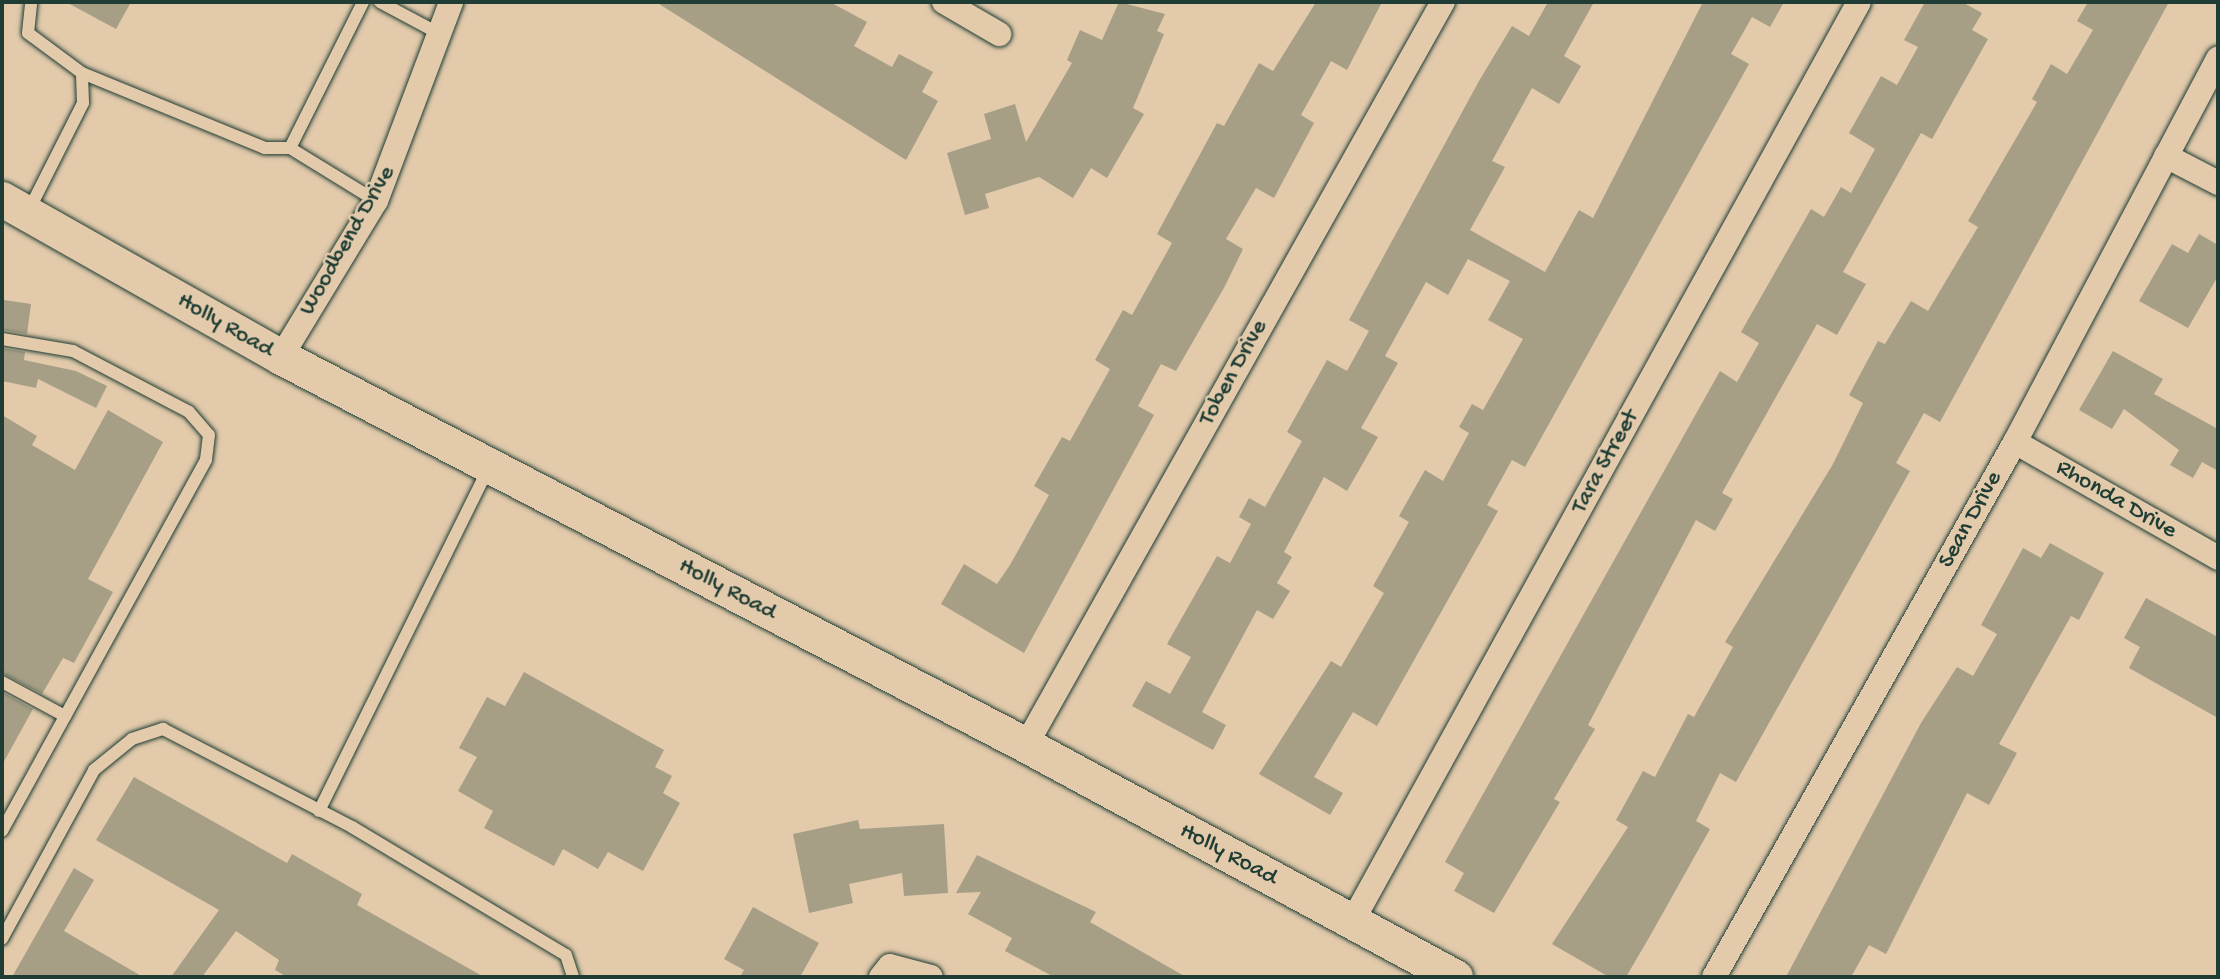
<!DOCTYPE html>
<style>
body{margin:0}
#map{position:relative;width:2220px;height:979px;overflow:hidden;background:#e2caab;font-family:"Gochi Hand",sans-serif}
div>[style]{position:absolute}
.building>*{inset:0;background:#a69f86}
.roads{filter:drop-shadow(0 0 2px #1f3d34) drop-shadow(0 0 2px #1f3d34)}
.lane>*{height:12px;margin:-6px;padding:0 6px;transform-origin:6px;border-radius:6px;background:#e2caab}
.street>*{height:24px;margin:-12px;padding:0 12px;transform-origin:12px;border-radius:12px;background:#e2caab}
.secondary>*{height:35px;margin:-17.5px;padding:0 17.5px;transform-origin:17.5px;border-radius:17.5px;background:#e2caab}
span{translate:-50% -50%;white-space:nowrap;text-align:center;line-height:1.15;-webkit-text-stroke:5px #e2caab;paint-order:stroke}
.street-label{font-size:24px;color:#1f3d34}
.frame{position:absolute;inset:0;border:4px solid #1f3d34;pointer-events:none}
</style>
<div id="map">
<div class="building">
<div style="clip-path:polygon(66px 2px,131px 2px,116px 29px)"></div>
<div style="clip-path:polygon(656px 2px,830px 2px,867px 22px,854px 46px,892px 67px,899px 54px,933px 72px,922px 92px,938px 101px,906px 160px)"></div>
<div style="clip-path:polygon(1119px 2px,1165px 14px,1157px 31px,1164px 34px,1133px 108px,1144px 114px,1107px 178px,1091px 168px,1073px 198px,1039px 177px,985px 194px,989px 208px,965px 215px,947px 153px,991px 139px,984px 114px,1015px 104px,1026px 142px,1072px 63px,1067px 60px,1080px 30px,1102px 40px)"></div>
<div style="clip-path:polygon(1316px 2px,1382px 2px,1347px 70px,1331px 61px,1301px 115px,1314px 123px,1274px 198px,1256px 188px,1226px 239px,1243px 249px,1225px 286px,1176px 371px,1161px 364px,1138px 406px,1154px 415px,1024px 653px,941px 604px,964px 564px,997px 584px,1010px 565px,1049px 495px,1034px 486px,1062px 437px,1070px 441px,1110px 369px,1095px 360px,1123px 310px,1132px 315px,1172px 243px,1157px 234px,1205px 145px,1217px 123px,1224px 126px,1259px 63px,1273px 71px)"></div>
<div style="clip-path:polygon(1548px 2px,1594px 2px,1564px 56px,1581px 66px,1559px 104px,1532px 88px,1492px 161px,1505px 167px,1470px 230px,1545px 272px,1579px 210px,1593px 218px,1703px 2px,1784px 2px,1770px 27px,1752px 17px,1731px 54px,1749px 64px,1525px 467px,1512px 460px,1487px 505px,1498px 511px,1377px 726px,1353px 712px,1314px 777px,1343px 793px,1330px 815px,1259px 774px,1331px 661px,1341px 667px,1384px 593px,1373px 586px,1409px 522px,1399px 516px,1425px 470px,1443px 481px,1469px 433px,1459px 427px,1472px 404px,1483px 410px,1523px 339px,1488px 320px,1510px 281px,1468px 259px,1448px 295px,1426px 282px,1385px 356px,1398px 363px,1361px 428px,1378px 437px,1347px 491px,1324px 477px,1284px 552px,1292px 557px,1277px 583px,1290px 591px,1273px 619px,1257px 610px,1202px 712px,1226px 725px,1213px 750px,1132px 706px,1146px 681px,1170px 694px,1191px 657px,1167px 644px,1217px 556px,1230px 563px,1251px 524px,1239px 517px,1249px 498px,1265px 507px,1302px 441px,1287px 432px,1327px 360px,1347px 371px,1369px 331px,1349px 320px,1479px 81px,1512px 26px,1529px 36px)"></div>
<div style="clip-path:polygon(1925px 2px,1962px 2px,1982px 13px,1972px 30px,1988px 39px,1932px 139px,1921px 133px,1843px 272px,1866px 284px,1837px 335px,1817px 324px,1722px 493px,1733px 499px,1715px 531px,1696px 520px,1588px 725px,1595px 729px,1554px 799px,1560px 802px,1494px 913px,1454px 891px,1464px 873px,1445px 862px,1720px 371px,1737px 382px,1759px 343px,1741px 332px,1811px 209px,1824px 217px,1841px 187px,1851px 193px,1875px 149px,1849px 133px,1881px 76px,1897px 85px,1918px 47px,1904px 40px)"></div>
<div style="clip-path:polygon(2088px 2px,2169px 2px,1940px 422px,1924px 413px,1896px 463px,1910px 471px,1736px 782px,1720px 773px,1696px 821px,1710px 829px,1650px 936px,1626px 977px,1609px 977px,1552px 944px,1628px 827px,1616px 820px,1643px 771px,1655px 777px,1688px 714px,1694px 717px,1733px 647px,1725px 642px,1833px 464px,1863px 403px,1849px 395px,1878px 341px,1885px 344px,1911px 301px,1928px 311px,1978px 227px,1968px 221px,2037px 102px,2032px 99px,2051px 64px,2067px 74px,2093px 30px,2077px 21px)"></div>
<div style="clip-path:polygon(2199px 234px,2218px 245px,2218px 276px,2188px 328px,2139px 301px,2172px 244px,2188px 253px)"></div>
<div style="clip-path:polygon(4px 300px,31px 304px,27px 334px,2px 330px)"></div>
<div style="clip-path:polygon(2px 348px,25px 352px,24px 360px,76px 371px,107px 386px,96px 408px,38px 379px,36px 388px,2px 381px)"></div>
<div style="clip-path:polygon(2113px 351px,2163px 379px,2154px 394px,2218px 429px,2218px 471px,2202px 462px,2193px 478px,2170px 465px,2179px 450px,2124px 409px,2112px 429px,2079px 410px)"></div>
<div style="clip-path:polygon(108px 410px,163px 442px,88px 579px,113px 592px,74px 663px,63px 658px,42px 694px,2px 673px,2px 415px,37px 436px,32px 445px,75px 470px)"></div>
<div style="clip-path:polygon(2050px 543px,2104px 573px,2079px 620px,2071px 616px,1999px 744px,2017px 753px,1989px 805px,1967px 793px,1886px 954px,1869px 945px,1851px 977px,1786px 977px,1921px 723px,1957px 667px,1973px 676px,1997px 634px,1981px 625px,2023px 548px,2041px 558px)"></div>
<div style="clip-path:polygon(2146px 598px,2218px 637px,2218px 718px,2129px 668px,2140px 647px,2124px 638px)"></div>
<div style="clip-path:polygon(524px 672px,664px 750px,655px 767px,672px 776px,663px 793px,680px 803px,643px 871px,608px 852px,598px 869px,563px 849px,554px 866px,484px 828px,493px 811px,458px 791px,477px 757px,459px 748px,487px 697px,505px 706px)"></div>
<div style="clip-path:polygon(2px 692px,33px 709px,2px 765px)"></div>
<div style="clip-path:polygon(134px 777px,287px 863px,292px 854px,362px 894px,357px 905px,484px 977px,287px 977px,275px 970px,279px 960px,236px 931px,202px 977px,171px 977px,219px 910px,96px 840px)"></div>
<div style="clip-path:polygon(858px 820px,860px 829px,944px 824px,948px 893px,904px 896px,902px 873px,849px 884px,853px 903px,809px 913px,793px 834px)"></div>
<div style="clip-path:polygon(977px 855px,1096px 912px,1090px 922px,1186px 977px,1054px 977px,1005px 951px,1012px 938px,968px 914px,981px 892px,956px 893px)"></div>
<div style="clip-path:polygon(74px 868px,94px 880px,64px 931px,143px 977px,12px 977px)"></div>
<div style="clip-path:polygon(753px 907px,819px 943px,800px 977px,740px 977px,744px 970px,724px 959px)"></div>
</div>
<div class="roads">
<div class="lane">
<div style="left:380px;top:2px;width:68px;rotate:28.1deg"></div>
<div style="left:82px;top:73px;width:198px;rotate:22.3deg"></div>
<div style="left:265px;top:148px;width:25px"></div>
<div style="left:290px;top:148px;width:163px;rotate:-63.4deg"></div>
<div style="left:290px;top:148px;width:101px;rotate:31.6deg"></div>
<div style="left:29px;top:210px;width:120px;rotate:-63.2deg"></div>
<div style="left:83px;top:103px;width:30px;rotate:-92deg"></div>
<div style="left:82px;top:73px;width:67px;rotate:-143.5deg"></div>
<div style="left:28px;top:33px;width:31px;rotate:-84deg"></div>
<div style="left:2px;top:339px;width:72px;rotate:9.6deg"></div>
<div style="left:73px;top:351px;width:131px;rotate:27.7deg"></div>
<div style="left:189px;top:412px;width:30px;rotate:49deg"></div>
<div style="left:209px;top:435px;width:25px;rotate:97deg"></div>
<div style="left:206px;top:460px;width:423px;rotate:118.8deg"></div>
<div style="left:2px;top:682px;width:72px;rotate:28.4deg"></div>
<div style="left:319px;top:811px;width:381px;rotate:-63.7deg"></div>
<div style="left:2px;top:939px;width:192px;rotate:-61.4deg"></div>
<div style="left:94px;top:770px;width:49px;rotate:-39.2deg"></div>
<div style="left:132px;top:739px;width:33px;rotate:-18deg"></div>
<div style="left:163px;top:729px;width:213px;rotate:27.4deg"></div>
<div style="left:352px;top:827px;width:249px;rotate:30.9deg"></div>
<div style="left:566px;top:955px;width:23px;rotate:72deg"></div>
</div>
<div class="street">
<div style="left:944px;top:2px;width:64px;rotate:30.2deg"></div>
<div style="left:2166px;top:156px;width:59px;rotate:27.4deg"></div>
<div style="left:281px;top:357px;width:183px;rotate:-58.7deg"></div>
<div style="left:376px;top:201px;width:213px;rotate:-69.3deg"></div>
<div style="left:2015px;top:442px;width:234px;rotate:29.7deg"></div>
<div style="left:1026px;top:745px;width:852px;rotate:-60.7deg"></div>
<div style="left:1352px;top:922px;width:1050px;rotate:-61.14deg"></div>
<div style="left:881px;top:977px;width:14px;rotate:-51deg"></div>
<div style="left:890px;top:966px;width:42px;rotate:15deg"></div>
<div style="left:1714px;top:977px;width:614px;rotate:-60.64deg"></div>
<div style="left:2015px;top:442px;width:434px;rotate:-62.1deg"></div>
</div>
<div class="secondary">
<div style="left:2px;top:199px;width:321px;rotate:29.5deg"></div>
<div style="left:281px;top:357px;width:840px;rotate:27.51deg"></div>
<div style="left:1026px;top:745px;width:488px;rotate:28.4deg"></div>
</div>
</div>
<div class="street-label">
<span style="left:348px;top:241px;rotate:-60deg">Woodbend Drive</span>
<span style="left:225px;top:326px;rotate:30deg">Holly Road</span>
<span style="left:1234px;top:373px;rotate:-61deg">Toben Drive</span>
<span style="left:1606px;top:462px;rotate:-61deg">Tara Street</span>
<span style="left:2116px;top:500px;rotate:30deg">Rhonda Drive</span>
<span style="left:1971px;top:520px;rotate:-61deg">Sean Drive</span>
<span style="left:727px;top:590px;rotate:28deg">Holly Road</span>
<span style="left:1228px;top:855px;rotate:28deg">Holly Road</span>
</div>
<div class="frame"></div>
</div>
